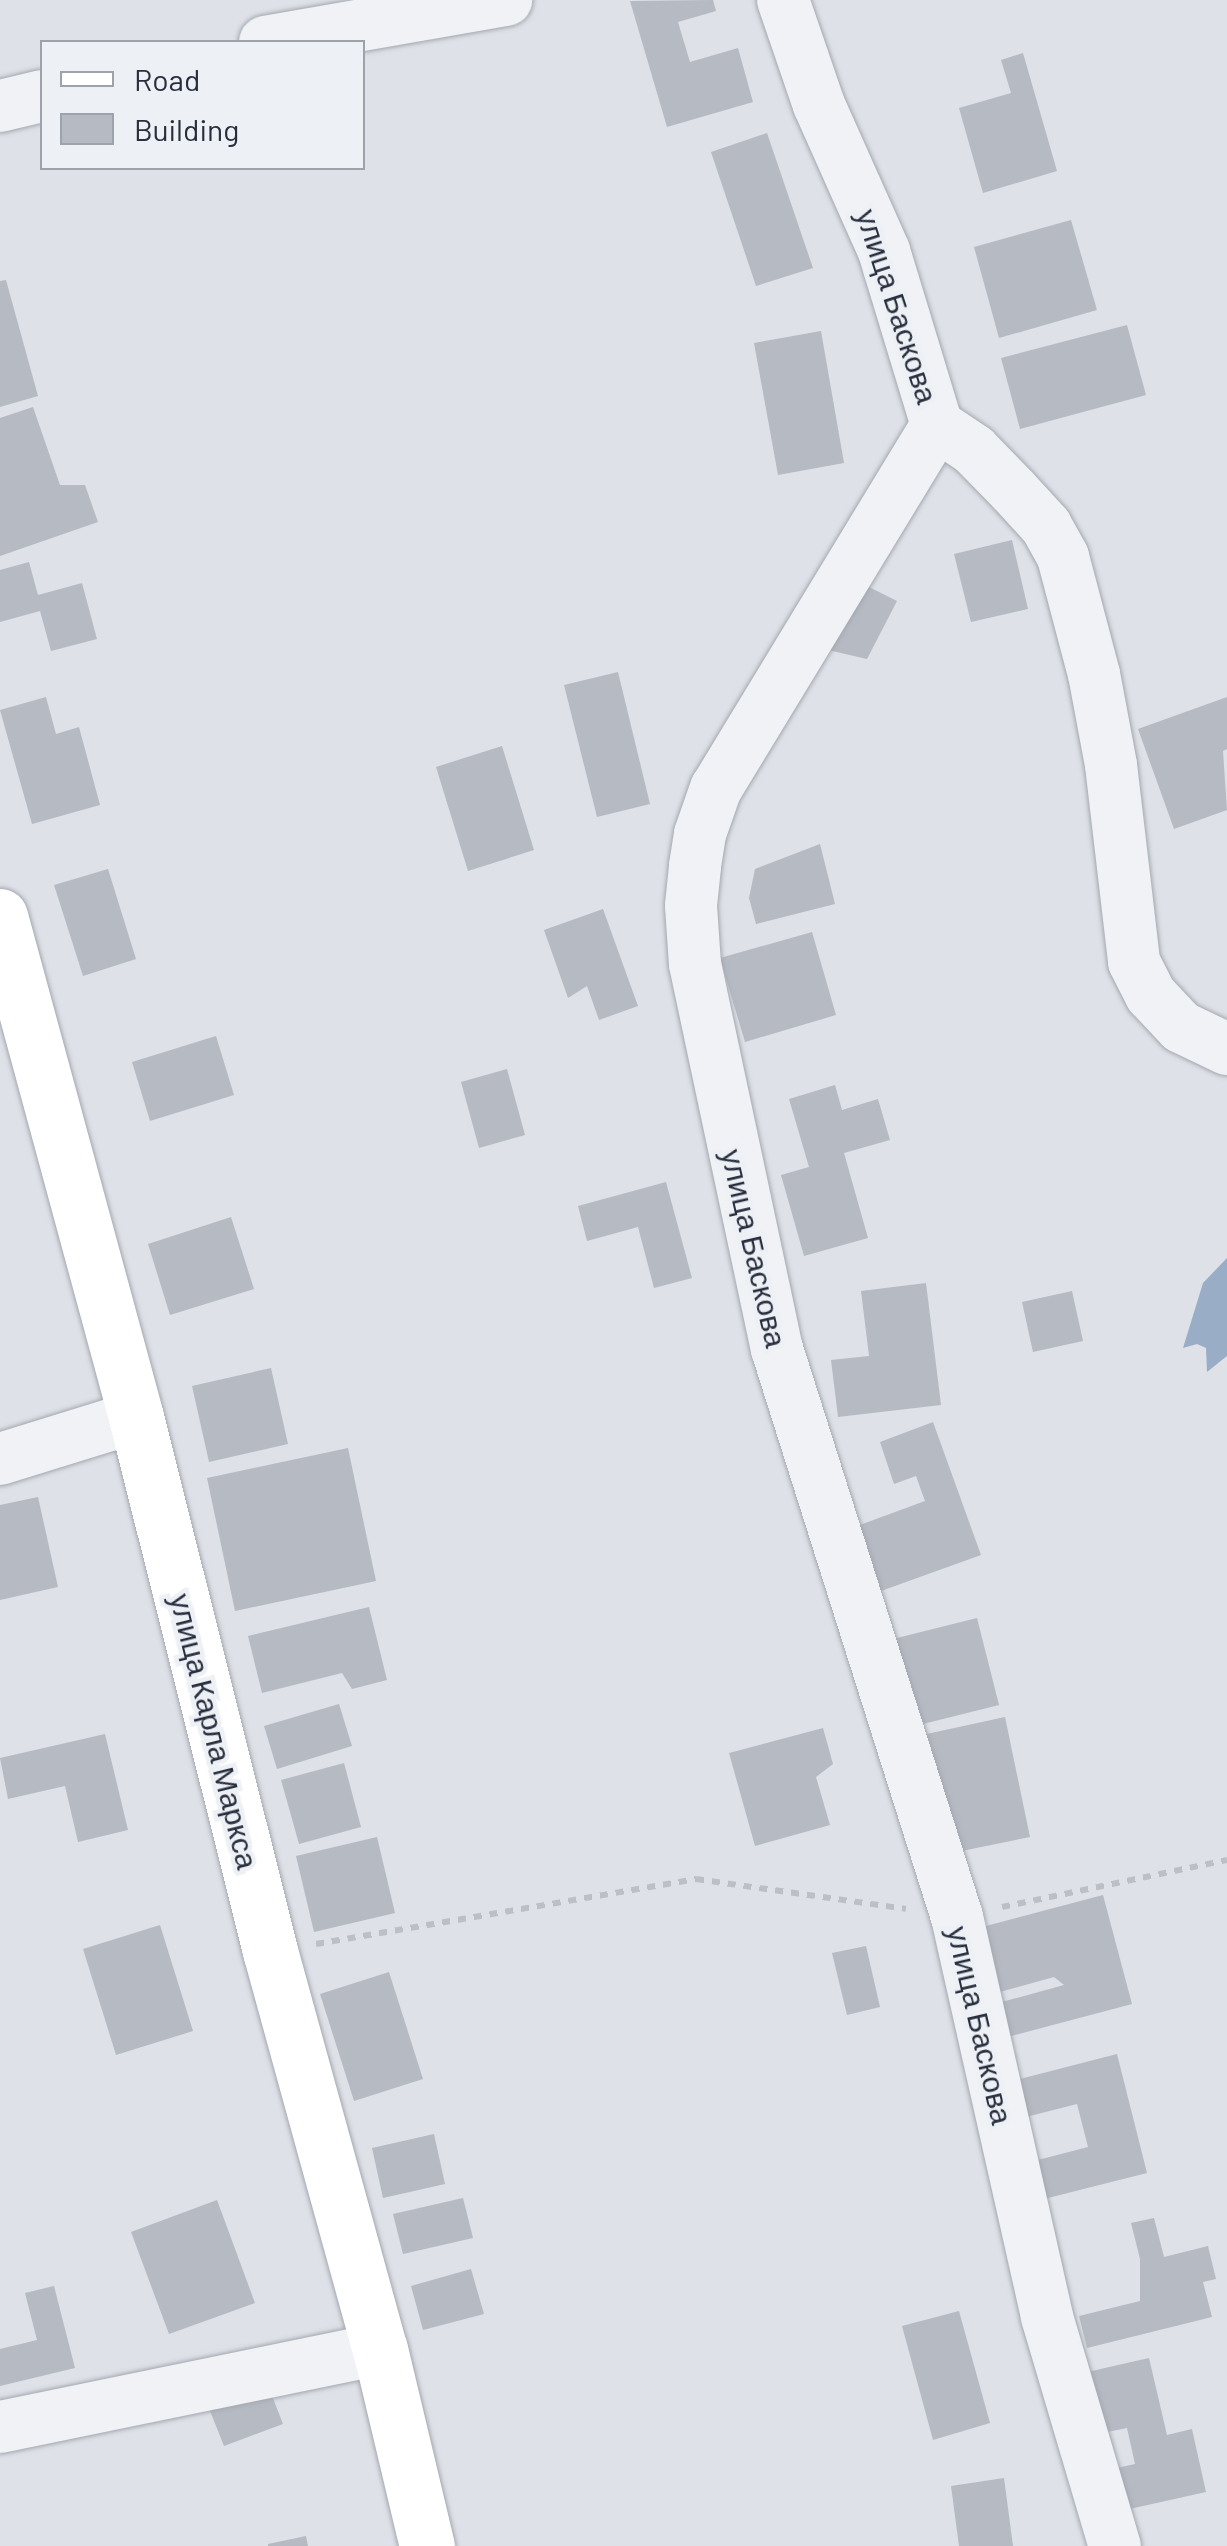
<!DOCTYPE html>
<meta charset="utf-8">
<style>
body{margin:0}
#map{position:relative;width:1227px;height:2546px;overflow:hidden;background:#dee1e7;font-family:Barlow,sans-serif}
div>[style]{position:absolute}
.water>*{inset:0;background:#99adc6}
.building>*{inset:0;background:#b5bac3}
.path>*{height:6px;margin-top:-3px;transform-origin:0;background:repeating-linear-gradient(90deg,#bcbfc5 0 8px,transparent 0 16px)}
.roads{filter:drop-shadow(0 0 2px #a3a8b1) drop-shadow(0 0 2px #a3a8b1)}
.street>*{height:52px;margin:-26px;padding:0 26px;transform-origin:26px;border-radius:26px;background:#f0f2f5}
.secondary>*{height:55px;margin:-27.5px;padding:0 27.5px;transform-origin:27.5px;border-radius:27.5px;background:#fff}
span{translate:-50% -50%;white-space:nowrap;text-align:center;line-height:1.15;-webkit-text-stroke:9px #edf0f5;paint-order:stroke}
.street-label{font-size:30px;color:#272e3d}
.legend{position:absolute;left:40px;top:40px;width:325px;height:130px;box-sizing:border-box;background:#edf0f5;border:2px solid #9ea2ab;margin:0;padding:12px 18px;list-style:none;font-size:30px;color:#272e3d}
.legend li{display:flex;align-items:center;gap:20px;height:50px}
.legend b{width:50px;border:2px solid #9ea2ab}
</style>
<div id="map">
<div class="water">
<div style="clip-path:polygon(1227px 1258px,1227px 1356px,1207px 1372px,1206px 1348px,1197px 1344px,1183px 1348px,1203px 1283px)"></div>
</div>
<div class="building">
<div style="clip-path:polygon(713px 0,716px 11px,678px 22px,690px 62px,738px 48px,753px 102px,667px 127px,630px 1px)"></div>
<div style="clip-path:polygon(1023px 53px,1057px 171px,983px 193px,959px 108px,1011px 93px,1001px 60px)"></div>
<div style="clip-path:polygon(767px 133px,813px 268px,756px 286px,711px 152px)"></div>
<div style="clip-path:polygon(1071px 220px,1097px 310px,999px 338px,974px 247px)"></div>
<div style="clip-path:polygon(6px 280px,38px 396px,0 407px,0 281px)"></div>
<div style="clip-path:polygon(1127px 325px,1146px 395px,1020px 429px,1001px 358px)"></div>
<div style="clip-path:polygon(821px 331px,844px 463px,778px 475px,754px 343px)"></div>
<div style="clip-path:polygon(33px 407px,60px 485px,85px 485px,98px 522px,0 556px,0 418px)"></div>
<div style="clip-path:polygon(1012px 540px,1028px 609px,971px 622px,954px 554px)"></div>
<div style="clip-path:polygon(29px 562px,38px 595px,82px 583px,97px 639px,51px 651px,40px 611px,0 622px,0 570px)"></div>
<div style="clip-path:polygon(863px 584px,897px 601px,867px 659px,828px 650px)"></div>
<div style="clip-path:polygon(618px 672px,650px 804px,597px 817px,564px 685px)"></div>
<div style="clip-path:polygon(46px 697px,56px 734px,79px 727px,100px 805px,32px 824px,0 710px)"></div>
<div style="clip-path:polygon(1227px 697px,1227px 749px,1223px 751px,1227px 810px,1174px 829px,1138px 729px)"></div>
<div style="clip-path:polygon(502px 746px,534px 850px,468px 871px,436px 767px)"></div>
<div style="clip-path:polygon(820px 844px,835px 904px,756px 924px,749px 898px,755px 869px)"></div>
<div style="clip-path:polygon(108px 869px,136px 959px,83px 976px,54px 885px)"></div>
<div style="clip-path:polygon(603px 909px,638px 1006px,599px 1020px,587px 986px,568px 998px,544px 930px)"></div>
<div style="clip-path:polygon(812px 932px,836px 1015px,745px 1042px,720px 958px)"></div>
<div style="clip-path:polygon(216px 1036px,234px 1095px,150px 1121px,132px 1062px)"></div>
<div style="clip-path:polygon(507px 1069px,525px 1135px,479px 1148px,461px 1082px)"></div>
<div style="clip-path:polygon(835px 1085px,842px 1110px,878px 1099px,890px 1140px,844px 1153px,868px 1238px,804px 1256px,781px 1175px,809px 1167px,789px 1099px)"></div>
<div style="clip-path:polygon(666px 1182px,692px 1278px,654px 1288px,638px 1227px,587px 1241px,578px 1206px)"></div>
<div style="clip-path:polygon(231px 1217px,254px 1289px,170px 1315px,148px 1244px)"></div>
<div style="clip-path:polygon(926px 1283px,941px 1405px,838px 1417px,831px 1360px,869px 1356px,861px 1291px)"></div>
<div style="clip-path:polygon(1072px 1291px,1083px 1341px,1033px 1352px,1022px 1302px)"></div>
<div style="clip-path:polygon(271px 1368px,288px 1444px,209px 1462px,192px 1386px)"></div>
<div style="clip-path:polygon(933px 1422px,981px 1555px,881px 1591px,857px 1526px,925px 1501px,916px 1476px,894px 1484px,880px 1442px)"></div>
<div style="clip-path:polygon(348px 1448px,376px 1581px,235px 1611px,207px 1478px)"></div>
<div style="clip-path:polygon(38px 1497px,58px 1587px,0 1600px,0 1505px)"></div>
<div style="clip-path:polygon(369px 1607px,387px 1680px,352px 1689px,342px 1673px,262px 1693px,248px 1636px)"></div>
<div style="clip-path:polygon(977px 1618px,999px 1705px,915px 1726px,893px 1639px)"></div>
<div style="clip-path:polygon(339px 1704px,352px 1746px,277px 1769px,264px 1726px)"></div>
<div style="clip-path:polygon(1005px 1717px,1030px 1837px,947px 1854px,922px 1735px)"></div>
<div style="clip-path:polygon(823px 1728px,833px 1764px,816px 1777px,830px 1825px,755px 1846px,729px 1753px)"></div>
<div style="clip-path:polygon(105px 1734px,128px 1830px,78px 1842px,65px 1786px,8px 1799px,0 1758px)"></div>
<div style="clip-path:polygon(344px 1763px,361px 1827px,299px 1844px,281px 1780px)"></div>
<div style="clip-path:polygon(377px 1837px,395px 1913px,314px 1932px,296px 1856px)"></div>
<div style="clip-path:polygon(1103px 1895px,1132px 2004px,1000px 2039px,991px 2005px,1064px 1985px,1054px 1977px,985px 1996px,967px 1931px)"></div>
<div style="clip-path:polygon(160px 1925px,193px 2031px,116px 2055px,83px 1949px)"></div>
<div style="clip-path:polygon(866px 1946px,880px 2007px,847px 2015px,832px 1953px)"></div>
<div style="clip-path:polygon(389px 1972px,423px 2079px,354px 2101px,320px 1994px)"></div>
<div style="clip-path:polygon(1117px 2054px,1147px 2173px,1040px 2200px,1030px 2162px,1088px 2147px,1077px 2104px,1022px 2118px,1012px 2081px)"></div>
<div style="clip-path:polygon(434px 2134px,445px 2184px,383px 2198px,372px 2148px)"></div>
<div style="clip-path:polygon(463px 2198px,473px 2238px,403px 2254px,393px 2214px)"></div>
<div style="clip-path:polygon(217px 2200px,255px 2303px,169px 2334px,131px 2232px)"></div>
<div style="clip-path:polygon(1154px 2218px,1164px 2257px,1208px 2246px,1216px 2279px,1203px 2282px,1212px 2317px,1087px 2348px,1079px 2316px,1140px 2301px,1140px 2259px,1131px 2223px)"></div>
<div style="clip-path:polygon(471px 2269px,484px 2314px,423px 2330px,411px 2286px)"></div>
<div style="clip-path:polygon(54px 2286px,75px 2368px,0 2386px,0 2349px,37px 2340px,25px 2293px)"></div>
<div style="clip-path:polygon(959px 2311px,990px 2423px,933px 2440px,902px 2326px)"></div>
<div style="clip-path:polygon(1149px 2358px,1167px 2435px,1192px 2429px,1206px 2492px,1107px 2514px,1098px 2472px,1135px 2464px,1127px 2428px,1097px 2434px,1083px 2373px)"></div>
<div style="clip-path:polygon(267px 2383px,283px 2424px,224px 2446px,208px 2406px)"></div>
<div style="clip-path:polygon(1004px 2478px,1013px 2546px,959px 2546px,951px 2486px)"></div>
<div style="clip-path:polygon(306px 2536px,308px 2546px,268px 2546px,268px 2544px)"></div>
</div>
<div class="path">
<div style="left:1002px;top:1907px;width:230px;rotate:-11.8deg"></div>
<div style="left:316px;top:1944px;width:386px;rotate:-9.7deg"></div>
<div style="left:696px;top:1879px;width:212px;rotate:8.1deg"></div>
</div>
<div class="roads">
<div class="street">
<div style="left:783px;top:0;width:111px;rotate:71.1deg"></div>
<div style="left:819px;top:105px;width:160px;rotate:66deg"></div>
<div style="left:884px;top:251px;width:182px;rotate:73.1deg"></div>
<div style="left:937px;top:425px;width:425px;rotate:121.3deg"></div>
<div style="left:716px;top:788px;width:49px;rotate:109.2deg"></div>
<div style="left:700px;top:834px;width:33px;rotate:99deg"></div>
<div style="left:695px;top:867px;width:39px;rotate:96deg"></div>
<div style="left:691px;top:906px;width:58px;rotate:86.1deg"></div>
<div style="left:695px;top:964px;width:394px;rotate:78deg"></div>
<div style="left:777px;top:1349px;width:596px;rotate:72.42deg"></div>
<div style="left:957px;top:1917px;width:410px;rotate:77.3deg"></div>
<div style="left:1047px;top:2317px;width:239px;rotate:73.5deg"></div>
<div style="left:265px;top:42px;width:245px;rotate:-9.9deg"></div>
<div style="left:0;top:106px;width:43px;rotate:-13.4deg"></div>
<div style="left:937px;top:425px;width:45px;rotate:34deg"></div>
<div style="left:974px;top:450px;width:56px;rotate:45.7deg"></div>
<div style="left:1013px;top:490px;width:49px;rotate:47.5deg"></div>
<div style="left:1046px;top:526px;width:35px;rotate:61deg"></div>
<div style="left:1063px;top:557px;width:121px;rotate:75.2deg"></div>
<div style="left:1094px;top:674px;width:93px;rotate:79.4deg"></div>
<div style="left:1111px;top:765px;width:198px;rotate:83.3deg"></div>
<div style="left:1134px;top:962px;width:37px;rotate:63deg"></div>
<div style="left:1151px;top:995px;width:44px;rotate:46.8deg"></div>
<div style="left:1181px;top:1027px;width:51px;rotate:25.6deg"></div>
<div style="left:0;top:1459px;width:142px;rotate:-17.2deg"></div>
<div style="left:0;top:2427px;width:388px;rotate:-11.6deg"></div>
</div>
<div class="secondary">
<div style="left:0;top:916px;width:519px;rotate:74.81deg"></div>
<div style="left:136px;top:1417px;width:551px;rotate:75.91deg"></div>
<div style="left:270px;top:1951px;width:413px;rotate:74.6deg"></div>
<div style="left:380px;top:2349px;width:203px;rotate:76.6deg"></div>
</div>
</div>
<div class="street-label">
<span style="left:898px;top:306px;rotate:72deg">улица Баскова</span>
<span style="left:755px;top:1248px;rotate:77deg">улица Баскова</span>
<span style="left:215px;top:1731px;rotate:76deg">улица Карла Маркса</span>
<span style="left:981px;top:2025px;rotate:77deg">улица Баскова</span>
</div>
<ul class="legend">
<li><b style="height:12px;background:#fff"></b>Road</li>
<li><b style="height:28px;background:#b5bac3"></b>Building</li>
</ul>
</div>
